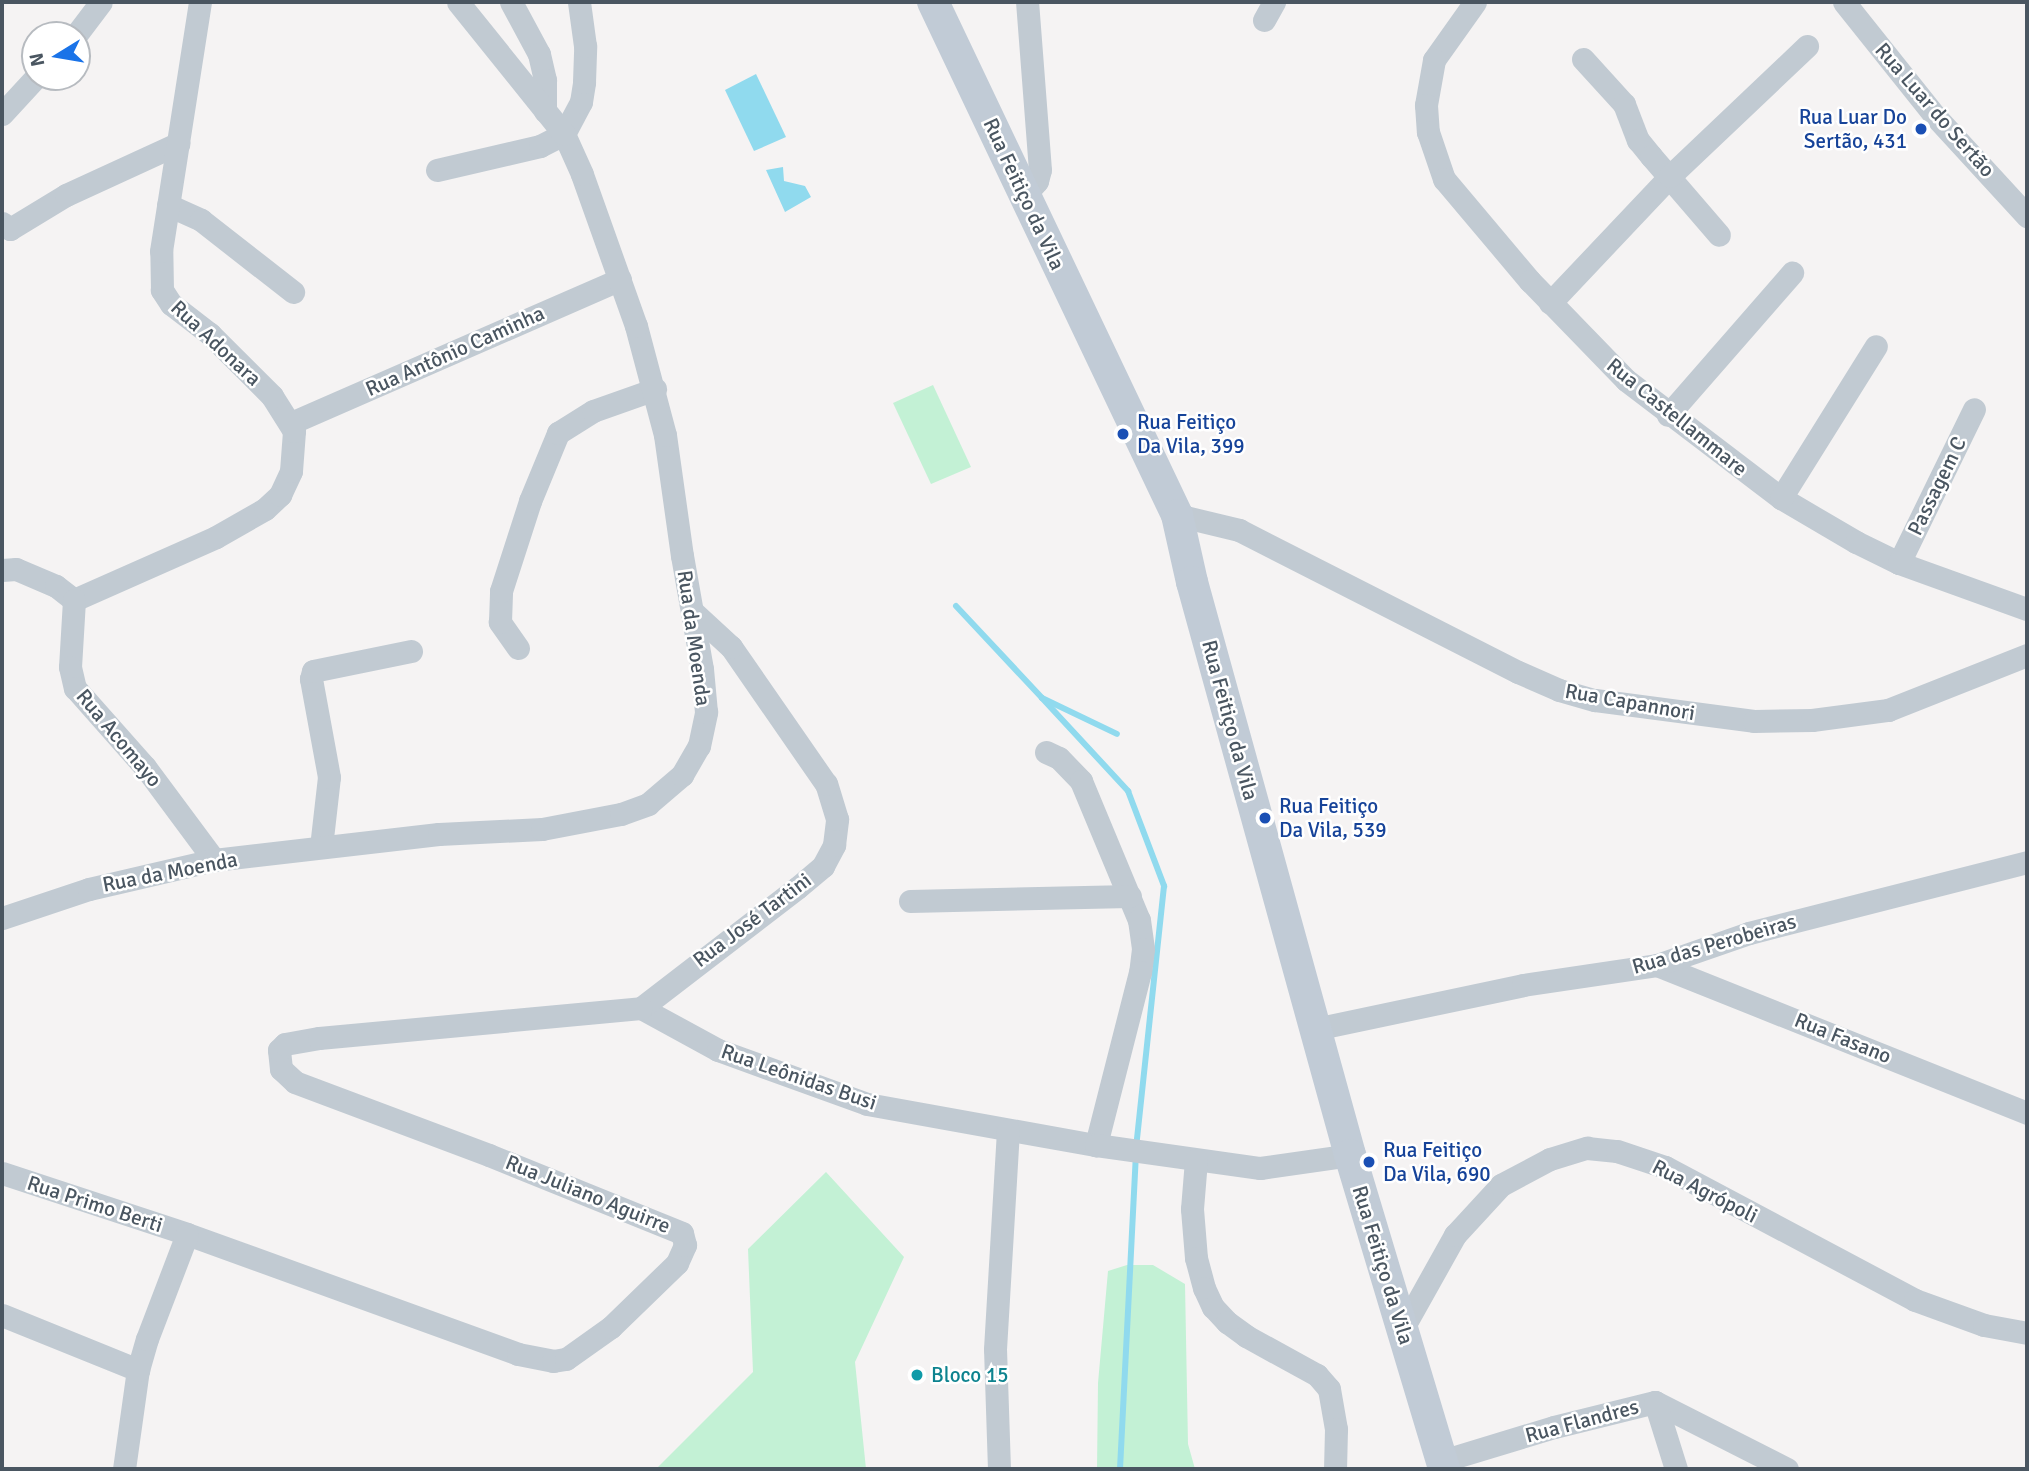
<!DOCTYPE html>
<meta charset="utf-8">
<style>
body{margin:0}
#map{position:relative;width:2029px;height:1471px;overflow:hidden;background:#f5f3f3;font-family:Signika,sans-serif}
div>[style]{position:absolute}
.green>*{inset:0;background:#c3f1d5}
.water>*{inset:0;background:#90daee}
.stream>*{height:6px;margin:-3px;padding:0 3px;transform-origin:3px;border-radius:3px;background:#90daee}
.street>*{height:23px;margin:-11.5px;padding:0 11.5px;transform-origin:11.5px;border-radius:11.5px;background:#c1cad2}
.secondary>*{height:32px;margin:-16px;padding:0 16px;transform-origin:16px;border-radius:16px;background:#c1cbd6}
.dots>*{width:19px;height:19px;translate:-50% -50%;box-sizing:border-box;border:4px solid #fff;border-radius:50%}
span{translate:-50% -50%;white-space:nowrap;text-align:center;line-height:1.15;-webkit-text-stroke:5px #fff;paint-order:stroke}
.street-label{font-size:21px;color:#4a5661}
.transit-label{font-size:21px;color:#164399}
.right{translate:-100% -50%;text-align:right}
.left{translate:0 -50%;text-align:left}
.culture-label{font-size:21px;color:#0d838f}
.frame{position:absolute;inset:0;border:4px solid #4a5661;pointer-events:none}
.north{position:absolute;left:21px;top:21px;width:70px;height:70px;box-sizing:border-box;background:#fff;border:2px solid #b7bbc0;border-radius:50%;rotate:259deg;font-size:19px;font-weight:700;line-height:28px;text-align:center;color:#4a5661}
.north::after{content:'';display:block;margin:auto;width:24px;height:32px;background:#1a73e8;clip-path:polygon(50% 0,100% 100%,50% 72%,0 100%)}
</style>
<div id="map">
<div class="green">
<div style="clip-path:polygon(933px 385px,971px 467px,931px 484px,893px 403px)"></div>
<div style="clip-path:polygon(826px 1172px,904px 1257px,855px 1362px,866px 1469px,656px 1469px,753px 1372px,748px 1249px)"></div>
<div style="clip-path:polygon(1127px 1265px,1153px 1265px,1185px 1284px,1188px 1444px,1195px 1469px,1097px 1469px,1098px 1383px,1108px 1271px)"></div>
</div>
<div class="water">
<div style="clip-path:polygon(756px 74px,786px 137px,754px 151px,725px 90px)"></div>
<div style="clip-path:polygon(783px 167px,784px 181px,805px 186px,811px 197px,785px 212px,766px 170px)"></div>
</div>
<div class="stream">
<div style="left:956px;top:606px;width:126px;rotate:46.9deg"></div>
<div style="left:1042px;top:698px;width:83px;rotate:25.6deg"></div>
<div style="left:1042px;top:698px;width:127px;rotate:47.2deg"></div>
<div style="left:1128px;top:791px;width:102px;rotate:69.2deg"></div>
<div style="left:1164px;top:886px;width:262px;rotate:96.1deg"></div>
<div style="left:1120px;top:1469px;width:312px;rotate:-87.1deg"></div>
</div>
<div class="street">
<div style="left:511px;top:2px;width:59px;rotate:61.7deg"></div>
<div style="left:539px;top:54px;width:27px;rotate:77deg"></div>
<div style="left:545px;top:80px;width:31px;rotate:90deg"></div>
<div style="left:1475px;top:2px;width:71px;rotate:125.3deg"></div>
<div style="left:1434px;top:60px;width:46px;rotate:100.1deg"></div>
<div style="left:1426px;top:105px;width:27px;rotate:86deg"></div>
<div style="left:1428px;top:132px;width:50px;rotate:71.2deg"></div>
<div style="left:1444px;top:179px;width:133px;rotate:49.9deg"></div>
<div style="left:1530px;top:281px;width:138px;rotate:45.9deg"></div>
<div style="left:1626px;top:380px;width:195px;rotate:37.3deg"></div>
<div style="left:1781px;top:498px;width:87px;rotate:30.4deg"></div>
<div style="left:1856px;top:542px;width:48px;rotate:26deg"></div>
<div style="left:1899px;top:563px;width:136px;rotate:19.8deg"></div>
<div style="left:1844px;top:2px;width:146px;rotate:51.4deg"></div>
<div style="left:1935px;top:116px;width:136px;rotate:47.4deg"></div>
<div style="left:1264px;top:20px;width:21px;rotate:-61deg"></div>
<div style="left:76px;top:35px;width:41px;rotate:-52.9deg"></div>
<div style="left:1583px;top:59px;width:61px;rotate:47.7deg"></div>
<div style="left:1624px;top:104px;width:39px;rotate:69deg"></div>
<div style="left:1638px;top:140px;width:21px;rotate:51deg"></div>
<div style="left:1651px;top:156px;width:104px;rotate:49.3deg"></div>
<div style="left:2px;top:114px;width:50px;rotate:-47.4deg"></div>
<div style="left:564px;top:134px;width:36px;rotate:-62deg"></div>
<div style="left:581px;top:102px;width:20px;rotate:-81deg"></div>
<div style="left:584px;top:82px;width:36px;rotate:-88deg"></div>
<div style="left:585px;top:46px;width:44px;rotate:-97.8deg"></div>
<div style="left:437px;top:170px;width:106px;rotate:-13.1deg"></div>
<div style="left:540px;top:146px;width:27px;rotate:-27deg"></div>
<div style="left:1024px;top:196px;width:20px;rotate:-49deg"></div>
<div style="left:1037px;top:181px;width:11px;rotate:-75deg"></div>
<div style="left:1040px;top:170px;width:169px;rotate:-94.4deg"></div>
<div style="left:168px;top:205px;width:36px;rotate:24deg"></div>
<div style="left:201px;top:220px;width:117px;rotate:38deg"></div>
<div style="left:2px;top:223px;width:10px;rotate:37deg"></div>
<div style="left:10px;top:229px;width:66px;rotate:-31.3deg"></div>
<div style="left:66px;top:195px;width:124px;rotate:-24.7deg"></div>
<div style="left:1550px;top:303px;width:175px;rotate:-46.6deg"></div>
<div style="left:1670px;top:176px;width:189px;rotate:-43.5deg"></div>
<div style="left:1668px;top:415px;width:189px;rotate:-48.9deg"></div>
<div style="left:291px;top:423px;width:359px;rotate:-23.6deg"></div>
<div style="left:1781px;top:498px;width:179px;rotate:-58deg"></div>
<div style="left:1177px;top:515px;width:64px;rotate:13.6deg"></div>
<div style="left:1239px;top:530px;width:313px;rotate:27deg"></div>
<div style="left:1518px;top:672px;width:45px;rotate:23.7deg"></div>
<div style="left:1559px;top:690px;width:37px;rotate:16deg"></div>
<div style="left:1595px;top:700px;width:160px;rotate:7.5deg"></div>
<div style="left:1754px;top:721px;width:58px;rotate:-1deg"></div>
<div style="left:1812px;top:720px;width:77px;rotate:-7.5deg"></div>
<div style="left:1888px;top:710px;width:149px;rotate:-21.6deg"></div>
<div style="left:1899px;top:563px;width:171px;rotate:-64deg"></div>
<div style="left:2px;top:570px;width:14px;rotate:-4deg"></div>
<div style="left:16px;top:569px;width:43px;rotate:23deg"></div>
<div style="left:56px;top:586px;width:23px;rotate:38deg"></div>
<div style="left:74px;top:600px;width:155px;rotate:-23.9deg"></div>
<div style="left:216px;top:537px;width:56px;rotate:-29.7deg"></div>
<div style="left:265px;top:509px;width:21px;rotate:-43deg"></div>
<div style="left:280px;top:495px;width:26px;rotate:-65deg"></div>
<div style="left:291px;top:471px;width:40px;rotate:-85.7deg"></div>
<div style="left:294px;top:431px;width:41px;rotate:-122.2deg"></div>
<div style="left:272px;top:396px;width:88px;rotate:-135deg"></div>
<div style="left:210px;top:334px;width:49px;rotate:-142.4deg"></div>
<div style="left:171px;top:304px;width:17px;rotate:-123deg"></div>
<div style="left:162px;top:290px;width:39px;rotate:-91deg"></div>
<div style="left:161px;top:251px;width:252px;rotate:-81.1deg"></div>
<div style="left:74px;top:600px;width:67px;rotate:93.4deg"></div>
<div style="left:70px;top:667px;width:22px;rotate:77deg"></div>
<div style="left:75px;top:688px;width:106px;rotate:48.5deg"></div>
<div style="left:145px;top:767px;width:116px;rotate:53.4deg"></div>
<div style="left:518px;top:648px;width:32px;rotate:-125deg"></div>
<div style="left:500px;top:622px;width:31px;rotate:-88deg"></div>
<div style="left:501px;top:591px;width:95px;rotate:-72.1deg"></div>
<div style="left:530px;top:501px;width:74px;rotate:-67.6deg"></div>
<div style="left:558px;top:433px;width:41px;rotate:-32.2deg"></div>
<div style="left:593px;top:411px;width:66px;rotate:-19.5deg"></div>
<div style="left:1046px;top:752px;width:14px;rotate:25deg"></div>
<div style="left:1059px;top:758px;width:32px;rotate:46deg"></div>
<div style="left:1081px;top:781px;width:151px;rotate:67.4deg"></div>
<div style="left:1139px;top:920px;width:29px;rotate:82deg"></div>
<div style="left:1143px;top:949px;width:23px;rotate:97deg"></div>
<div style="left:1140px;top:972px;width:179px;rotate:104.3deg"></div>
<div style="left:321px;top:847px;width:70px;rotate:-83.5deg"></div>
<div style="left:329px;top:777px;width:100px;rotate:-100.4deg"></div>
<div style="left:311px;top:679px;width:8px;rotate:-76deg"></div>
<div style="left:313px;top:671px;width:100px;rotate:-11.5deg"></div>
<div style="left:910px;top:901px;width:220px;rotate:-1.3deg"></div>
<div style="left:2px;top:918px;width:92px;rotate:-18.4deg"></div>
<div style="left:89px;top:889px;width:128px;rotate:-13.1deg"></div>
<div style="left:214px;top:860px;width:226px;rotate:-6.6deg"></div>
<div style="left:439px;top:834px;width:103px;rotate:-2.8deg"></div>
<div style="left:542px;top:829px;width:80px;rotate:-10.8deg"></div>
<div style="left:621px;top:814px;width:29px;rotate:-20deg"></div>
<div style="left:648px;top:804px;width:45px;rotate:-40.5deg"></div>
<div style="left:682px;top:775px;width:34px;rotate:-60deg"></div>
<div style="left:699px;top:746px;width:35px;rotate:-78deg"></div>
<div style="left:706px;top:712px;width:43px;rotate:-95.3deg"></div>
<div style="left:702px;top:669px;width:115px;rotate:-100deg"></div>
<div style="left:682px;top:556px;width:122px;rotate:-98deg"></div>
<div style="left:665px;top:435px;width:113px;rotate:-104.9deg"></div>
<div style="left:636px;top:326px;width:161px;rotate:-109.6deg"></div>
<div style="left:582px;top:174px;width:44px;rotate:-114.2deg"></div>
<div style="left:564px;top:134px;width:169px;rotate:-128.8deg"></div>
<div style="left:1657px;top:965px;width:399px;rotate:21.8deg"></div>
<div style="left:641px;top:1008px;width:88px;rotate:28.6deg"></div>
<div style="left:718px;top:1050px;width:158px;rotate:19.9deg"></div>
<div style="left:867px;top:1104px;width:233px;rotate:10.2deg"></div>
<div style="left:1096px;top:1145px;width:166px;rotate:8deg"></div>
<div style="left:1260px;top:1168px;width:91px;rotate:-8.2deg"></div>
<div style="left:641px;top:1008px;width:197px;rotate:-37.6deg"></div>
<div style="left:797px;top:888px;width:34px;rotate:-40deg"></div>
<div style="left:823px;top:866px;width:24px;rotate:-62deg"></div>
<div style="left:834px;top:845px;width:26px;rotate:-83deg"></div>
<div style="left:837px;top:819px;width:37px;rotate:-107deg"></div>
<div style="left:826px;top:784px;width:167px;rotate:-124.7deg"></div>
<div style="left:731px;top:647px;width:52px;rotate:-137.4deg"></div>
<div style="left:1315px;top:1029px;width:213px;rotate:-11.9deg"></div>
<div style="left:1523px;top:985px;width:135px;rotate:-8.5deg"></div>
<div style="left:1657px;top:965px;width:97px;rotate:-19.2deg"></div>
<div style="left:1749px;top:933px;width:287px;rotate:-14.3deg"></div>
<div style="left:1196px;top:1160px;width:49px;rotate:94.7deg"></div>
<div style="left:1192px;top:1209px;width:49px;rotate:85.3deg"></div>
<div style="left:1196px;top:1258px;width:31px;rotate:75deg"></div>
<div style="left:1204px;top:1288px;width:21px;rotate:65deg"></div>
<div style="left:1213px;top:1307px;width:21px;rotate:47deg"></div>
<div style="left:1227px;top:1322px;width:24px;rotate:36deg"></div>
<div style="left:1246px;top:1336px;width:81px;rotate:28.8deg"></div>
<div style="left:1317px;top:1375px;width:18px;rotate:49deg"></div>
<div style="left:1329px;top:1389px;width:41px;rotate:80.1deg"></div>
<div style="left:1336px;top:1429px;width:40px;rotate:91.4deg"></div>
<div style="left:2px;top:1173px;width:195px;rotate:18.2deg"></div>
<div style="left:187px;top:1234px;width:352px;rotate:19.9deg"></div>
<div style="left:518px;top:1354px;width:36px;rotate:11deg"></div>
<div style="left:553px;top:1361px;width:13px;rotate:-9deg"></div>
<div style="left:566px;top:1359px;width:55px;rotate:-35.4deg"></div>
<div style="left:611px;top:1327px;width:92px;rotate:-44.1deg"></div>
<div style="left:677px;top:1263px;width:20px;rotate:-66deg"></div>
<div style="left:685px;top:1245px;width:12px;rotate:-104deg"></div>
<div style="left:682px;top:1233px;width:208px;rotate:-158deg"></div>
<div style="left:489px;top:1155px;width:207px;rotate:-159.4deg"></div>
<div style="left:295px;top:1082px;width:19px;rotate:-137deg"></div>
<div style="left:281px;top:1069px;width:19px;rotate:-96deg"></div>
<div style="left:279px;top:1050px;width:8px;rotate:-45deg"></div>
<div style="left:285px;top:1044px;width:35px;rotate:-10deg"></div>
<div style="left:319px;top:1038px;width:323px;rotate:-5.3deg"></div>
<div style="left:2px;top:1315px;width:147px;rotate:22deg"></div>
<div style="left:1403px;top:1328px;width:107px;rotate:-60.8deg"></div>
<div style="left:1455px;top:1235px;width:68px;rotate:-47.4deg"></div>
<div style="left:1501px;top:1185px;width:55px;rotate:-28deg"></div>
<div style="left:1550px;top:1159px;width:39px;rotate:-17deg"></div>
<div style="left:1587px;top:1148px;width:30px;rotate:6deg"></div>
<div style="left:1617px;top:1151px;width:51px;rotate:18.4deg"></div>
<div style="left:1665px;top:1167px;width:283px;rotate:28deg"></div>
<div style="left:1915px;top:1300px;width:73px;rotate:19.9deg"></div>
<div style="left:1984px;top:1325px;width:44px;rotate:10.5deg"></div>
<div style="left:1655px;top:1402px;width:148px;rotate:26.9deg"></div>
<div style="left:1442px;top:1461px;width:117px;rotate:-16.9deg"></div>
<div style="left:1554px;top:1427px;width:104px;rotate:-13.9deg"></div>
<div style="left:1655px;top:1402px;width:70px;rotate:72.6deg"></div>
<div style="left:124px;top:1469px;width:100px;rotate:-82deg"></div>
<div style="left:138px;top:1370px;width:32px;rotate:-74deg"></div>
<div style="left:147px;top:1339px;width:112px;rotate:-69.1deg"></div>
<div style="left:999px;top:1469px;width:120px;rotate:-91.9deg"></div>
<div style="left:995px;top:1349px;width:219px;rotate:-86.6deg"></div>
</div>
<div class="secondary">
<div style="left:933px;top:2px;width:568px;rotate:64.56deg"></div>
<div style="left:1177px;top:515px;width:69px;rotate:77.4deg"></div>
<div style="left:1192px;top:582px;width:594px;rotate:74.58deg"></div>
<div style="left:1350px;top:1155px;width:328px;rotate:73.3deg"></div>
</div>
<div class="dots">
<div style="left:1921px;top:129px;background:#1a4fb4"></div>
<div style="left:1123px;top:434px;background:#1a4fb4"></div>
<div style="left:1265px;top:818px;background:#1a4fb4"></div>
<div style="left:1369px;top:1162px;background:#1a4fb4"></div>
<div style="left:917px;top:1375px;background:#0f9aa8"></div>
</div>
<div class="street-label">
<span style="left:1935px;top:110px;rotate:49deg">Rua Luar do Sertão</span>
<span style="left:1024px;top:194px;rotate:65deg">Rua Feitiço da Vila</span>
<span style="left:216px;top:343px;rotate:43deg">Rua Adonara</span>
<span style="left:455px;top:351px;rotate:-24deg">Rua Antônio Caminha</span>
<span style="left:1677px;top:417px;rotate:39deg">Rua Castellammare</span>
<span style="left:1937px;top:486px;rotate:-64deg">Passagem C</span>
<span style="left:694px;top:638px;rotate:82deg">Rua da Moenda</span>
<span style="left:1630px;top:702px;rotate:10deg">Rua Capannori</span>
<span style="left:1230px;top:720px;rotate:75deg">Rua Feitiço da Vila</span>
<span style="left:119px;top:738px;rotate:50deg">Rua Acomayo</span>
<span style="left:170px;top:872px;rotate:-11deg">Rua da Moenda</span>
<span style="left:752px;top:920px;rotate:-37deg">Rua José Tartini</span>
<span style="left:1714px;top:944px;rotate:-16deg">Rua das Perobeiras</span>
<span style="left:1843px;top:1038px;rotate:22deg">Rua Fasano</span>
<span style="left:799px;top:1077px;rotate:19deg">Rua Leônidas Busi</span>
<span style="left:1705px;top:1191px;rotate:27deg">Rua Agrópoli</span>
<span style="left:588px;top:1194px;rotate:22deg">Rua Juliano Aguirre</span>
<span style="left:95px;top:1204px;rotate:18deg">Rua Primo Berti</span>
<span style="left:1383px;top:1265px;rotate:73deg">Rua Feitiço da Vila</span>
<span style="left:1582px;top:1421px;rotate:-15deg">Rua Flandres</span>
</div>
<div class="transit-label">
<span class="right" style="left:1907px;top:129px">Rua Luar Do<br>Sertão, 431</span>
<span class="left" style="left:1137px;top:434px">Rua Feitiço<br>Da Vila, 399</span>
<span class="left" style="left:1279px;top:818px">Rua Feitiço<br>Da Vila, 539</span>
<span class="left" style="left:1383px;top:1162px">Rua Feitiço<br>Da Vila, 690</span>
</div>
<div class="culture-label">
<span class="left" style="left:931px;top:1375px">Bloco 15</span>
</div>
<div class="frame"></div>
<div class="north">N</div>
</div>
